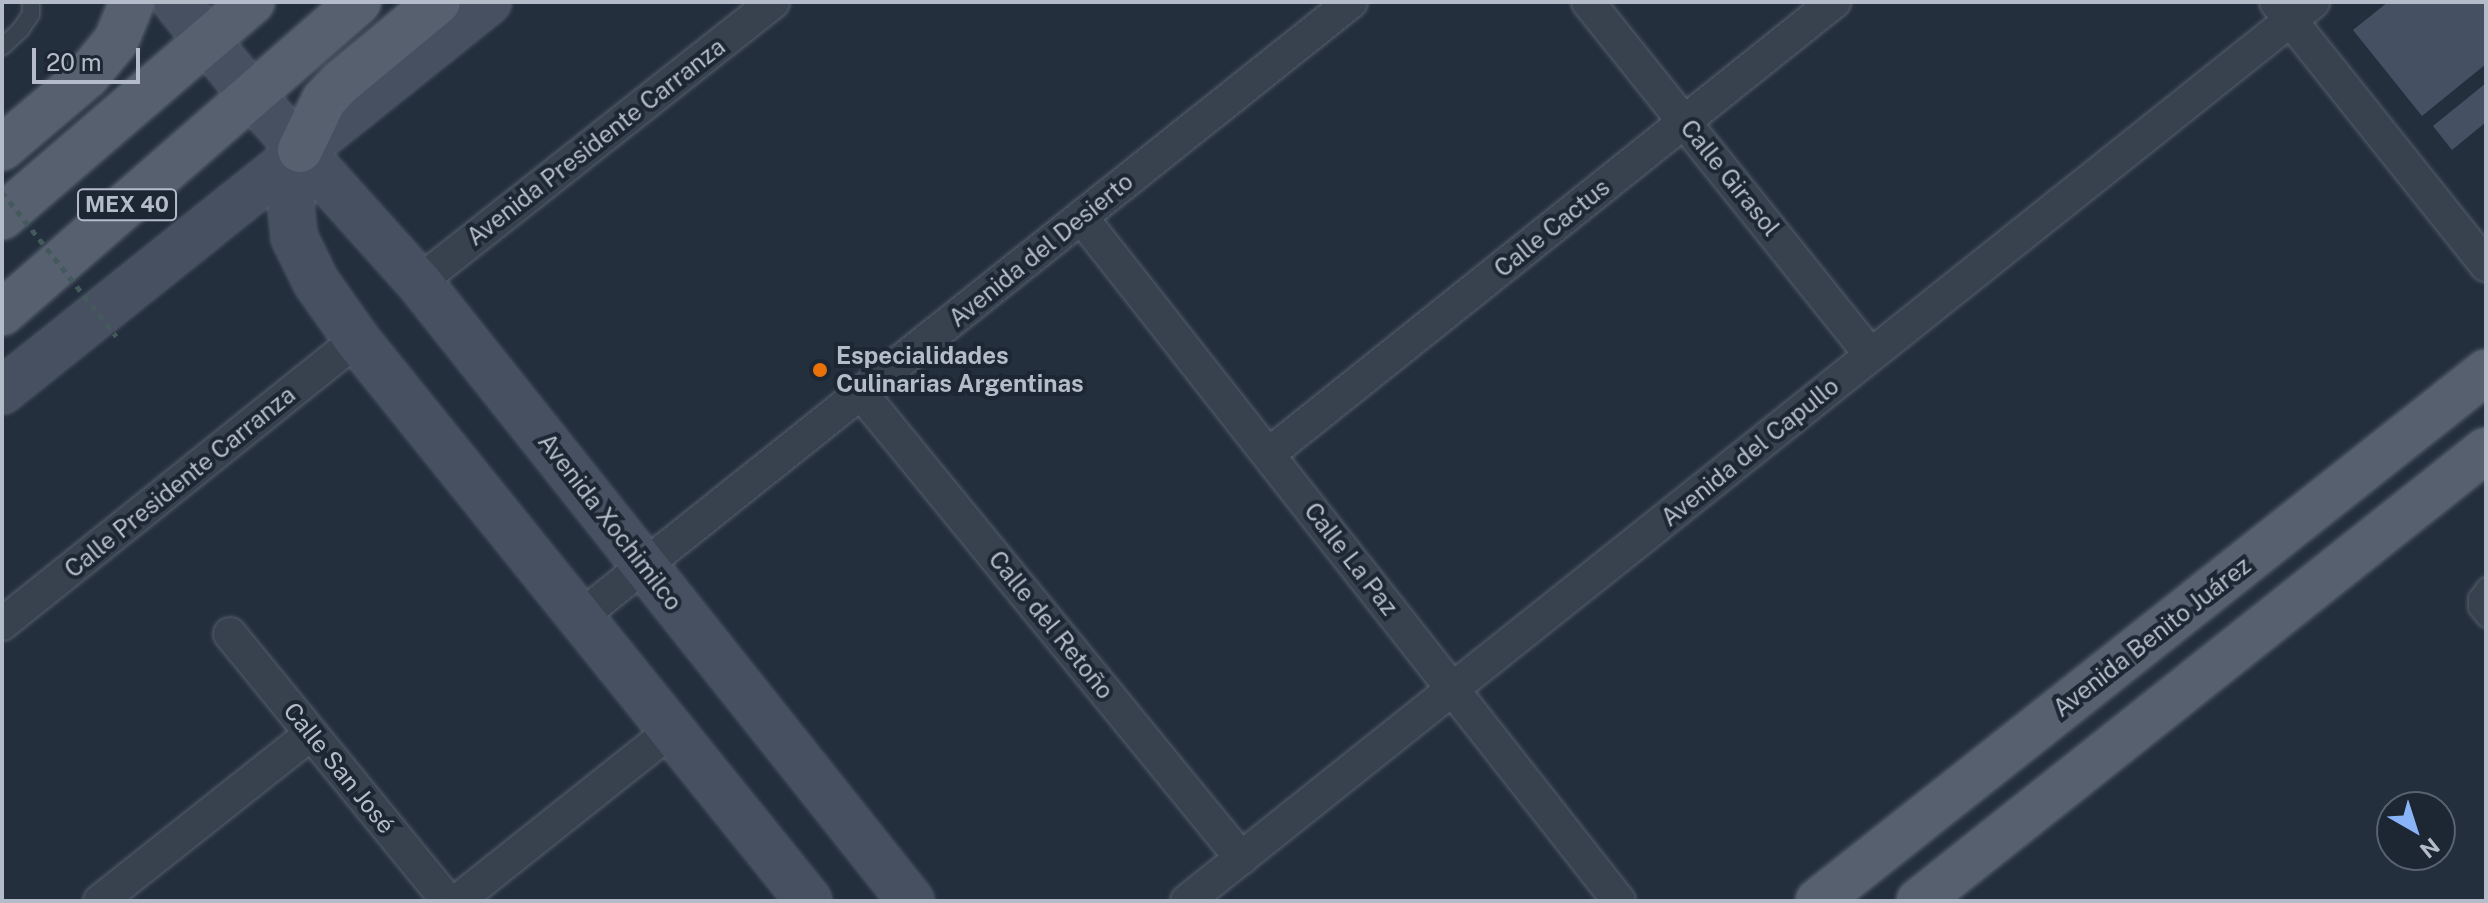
<!DOCTYPE html>
<meta charset="utf-8">
<style>
body{margin:0}
#map{position:relative;width:2488px;height:903px;overflow:hidden;background:#242f3e;font-family:"Public Sans",sans-serif}
div>[style]{position:absolute}
.building>*{inset:0;background:#455162}
.roads{filter:drop-shadow(0 0 2px #565f6c) drop-shadow(0 0 2px #565f6c)}
.lane>*{height:16px;margin:-8px;padding:0 8px;transform-origin:8px;border-radius:8px;background:#38414e}
.street>*{height:32px;margin:-16px;padding:0 16px;transform-origin:16px;border-radius:16px;background:#38414e}
.secondary>*{height:44px;margin:-22px;padding:0 22px;transform-origin:22px;border-radius:22px;background:#465061}
.primary>*{height:44px;margin:-22px;padding:0 22px;transform-origin:22px;border-radius:22px;background:#56606e}
.path-bridge>*{height:5px;margin-top:-2.5px;transform-origin:0;background:repeating-linear-gradient(90deg,#44595c 0 6px,transparent 0 12px)}
.dots>*{width:22px;height:22px;translate:-50% -50%;box-sizing:border-box;border:4px solid #1d2633;border-radius:50%}
span{translate:-50% -50%;white-space:nowrap;text-align:center;line-height:1.15;-webkit-text-stroke:8px #1d2633;paint-order:stroke}
.shield-label span{padding:2px 6px;background:#1d2633;border:2px solid;border-radius:6px;-webkit-text-stroke-width:0}
.shield-label{font-size:22px;color:#b4bcc9;font-weight:700}
.street-label{font-size:24px;color:#b4bcc9}
.poi-label{font-size:24px;color:#b4bcc9;font-weight:700}
.left{translate:0 -50%;text-align:left}
.frame{position:absolute;inset:0;border:4px solid #b4bcc9;pointer-events:none}
.north{position:absolute;left:2376px;top:791px;width:80px;height:80px;box-sizing:border-box;background:#1d2633;border:2px solid #59626f;border-radius:50%;rotate:141deg;font-size:22px;font-weight:700;line-height:32px;text-align:center;color:#b4bcc9}
.north::after{content:'';display:block;margin:auto;width:28px;height:36px;background:#8ab4f8;clip-path:polygon(50% 0,100% 100%,50% 72%,0 100%)}
.scale{position:absolute;left:32px;top:48px;width:108px;height:36px;box-sizing:border-box;border:4px solid #b4bcc9;border-top:0;padding-left:10px;font-size:24px;line-height:28px;white-space:nowrap;color:#b4bcc9;-webkit-text-stroke:6px #1d2633;paint-order:stroke}
</style>
<div id="map">
<div class="building">
<div style="clip-path:polygon(2388px 2px,2486px 2px,2486px 64px,2422px 116px,2353px 30px)"></div>
<div style="clip-path:polygon(2486px 83px,2486px 122px,2452px 150px,2433px 126px)"></div>
</div>
<div class="roads">
<div class="lane">
<div style="left:2px;top:47px;width:26px;rotate:-43deg"></div>
<div style="left:21px;top:29px;width:18px;rotate:-56deg"></div>
<div style="left:31px;top:14px;width:12px;rotate:-90deg"></div>
<div style="left:2486px;top:586px;width:15px;rotate:127deg"></div>
<div style="left:2477px;top:598px;width:10px;rotate:90deg"></div>
<div style="left:2477px;top:608px;width:14px;rotate:51deg"></div>
</div>
<div class="street">
<div style="left:1588px;top:2px;width:452px;rotate:51.3deg"></div>
<div style="left:2276px;top:2px;width:337px;rotate:51.4deg"></div>
<div style="left:1081px;top:217px;width:870px;rotate:51.81deg"></div>
<div style="left:419px;top:282px;width:451px;rotate:-38.3deg"></div>
<div style="left:861px;top:393px;width:601px;rotate:50.74deg"></div>
<div style="left:1269px;top:454px;width:724px;rotate:-38.66deg"></div>
<div style="left:580px;top:617px;width:986px;rotate:-38.58deg"></div>
<div style="left:2px;top:624px;width:455px;rotate:-38.7deg"></div>
<div style="left:230px;top:634px;width:345px;rotate:50.8deg"></div>
<div style="left:100px;top:901px;width:269px;rotate:-38.4deg"></div>
<div style="left:457px;top:901px;width:275px;rotate:-38.5deg"></div>
<div style="left:1187px;top:901px;width:1441px;rotate:-38.6deg"></div>
</div>
<div class="secondary">
<div style="left:176px;top:2px;width:121px;rotate:51deg"></div>
<div style="left:252px;top:96px;width:250px;rotate:48.1deg"></div>
<div style="left:419px;top:282px;width:791px;rotate:51.52deg"></div>
<div style="left:300px;top:150px;width:58px;rotate:99deg"></div>
<div style="left:291px;top:207px;width:30px;rotate:84deg"></div>
<div style="left:294px;top:237px;width:50px;rotate:63.9deg"></div>
<div style="left:316px;top:282px;width:71px;rotate:54.7deg"></div>
<div style="left:357px;top:340px;width:720px;rotate:51.14deg"></div>
<div style="left:2px;top:391px;width:623px;rotate:-38.67deg"></div>
</div>
<div class="primary">
<div style="left:2px;top:148px;width:111px;rotate:-40.3deg"></div>
<div style="left:87px;top:76px;width:45px;rotate:-50.4deg"></div>
<div style="left:116px;top:41px;width:42px;rotate:-67.7deg"></div>
<div style="left:300px;top:150px;width:55px;rotate:-64.4deg"></div>
<div style="left:324px;top:100px;width:23px;rotate:-47deg"></div>
<div style="left:340px;top:83px;width:127px;rotate:-39.6deg"></div>
<div style="left:2px;top:217px;width:330px;rotate:-40.7deg"></div>
<div style="left:2px;top:313px;width:473px;rotate:-41.1deg"></div>
<div style="left:1818px;top:901px;width:852px;rotate:-38.38deg"></div>
<div style="left:1919px;top:901px;width:724px;rotate:-38.5deg"></div>
</div>
</div>
<div class="path-bridge">
<div style="left:2px;top:192px;width:184px;rotate:51.6deg"></div>
</div>
<div class="dots">
<div style="left:820px;top:370px;background:#e8710a"></div>
</div>
<div class="shield-label">
<span style="left:127px;top:205px">MEX 40</span>
</div>
<div class="street-label">
<span style="left:596px;top:142px;rotate:-38deg">Avenida Presidente Carranza</span>
<span style="left:1730px;top:178px;rotate:51deg">Calle Girasol</span>
<span style="left:1552px;top:228px;rotate:-39deg">Calle Cactus</span>
<span style="left:1041px;top:250px;rotate:-39deg">Avenida del Desierto</span>
<span style="left:1750px;top:452px;rotate:-39deg">Avenida del Capullo</span>
<span style="left:180px;top:482px;rotate:-39deg">Calle Presidente Carranza</span>
<span style="left:610px;top:522px;rotate:52deg">Avenida Xochimilco</span>
<span style="left:1351px;top:559px;rotate:52deg">Calle La Paz</span>
<span style="left:1051px;top:625px;rotate:51deg">Calle del Retoño</span>
<span style="left:2152px;top:637px;rotate:-38deg">Avenida Benito Juárez</span>
<span style="left:339px;top:768px;rotate:51deg">Calle San José</span>
</div>
<div class="poi-label">
<span class="left" style="left:836px;top:370px">Especialidades<br>Culinarias Argentinas</span>
</div>
<div class="frame"></div>
<div class="north">N</div>
<div class="scale">20 m</div>
</div>
